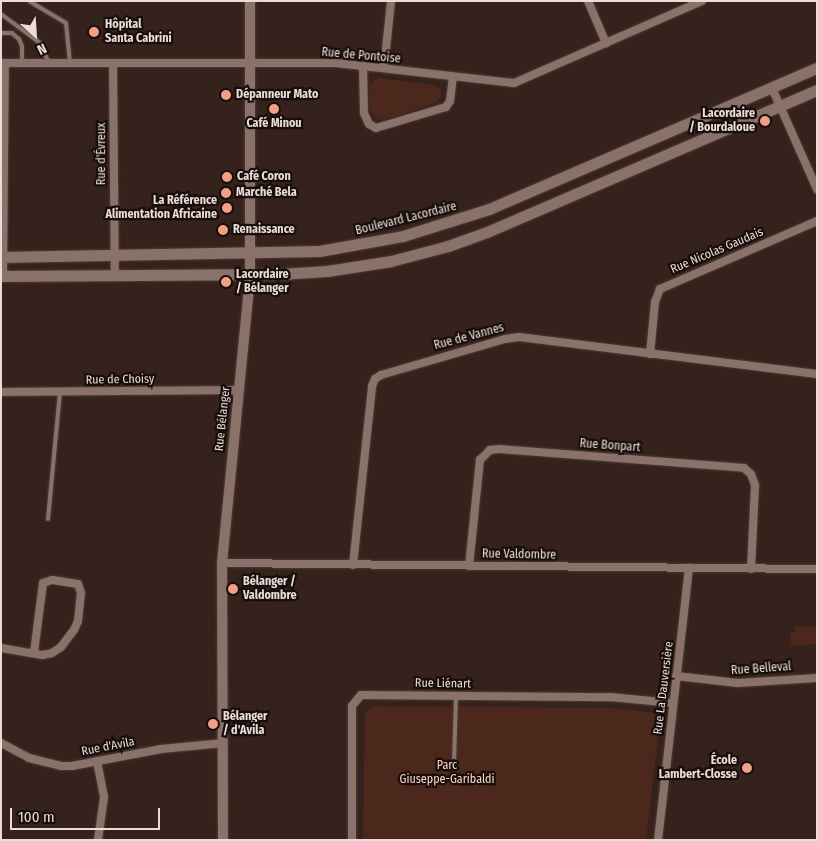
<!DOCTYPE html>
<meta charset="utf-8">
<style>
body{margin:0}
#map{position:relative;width:818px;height:841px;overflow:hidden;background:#36221c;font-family:"Fira Sans Condensed",sans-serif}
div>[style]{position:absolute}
.green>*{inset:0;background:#4c271c}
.roads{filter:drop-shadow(0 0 1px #4e3d38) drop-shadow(0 0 1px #4e3d38)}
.service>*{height:4px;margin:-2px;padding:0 2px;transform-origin:2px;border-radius:2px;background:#8a7169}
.minor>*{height:8px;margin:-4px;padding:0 4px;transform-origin:4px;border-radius:4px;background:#8a7169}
.tertiary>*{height:10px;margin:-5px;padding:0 5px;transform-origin:5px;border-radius:5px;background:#8a7169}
.secondary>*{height:11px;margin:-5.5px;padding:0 5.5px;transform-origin:5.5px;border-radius:5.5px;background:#8a7169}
.dots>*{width:14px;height:14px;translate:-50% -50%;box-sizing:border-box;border:2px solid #170e0b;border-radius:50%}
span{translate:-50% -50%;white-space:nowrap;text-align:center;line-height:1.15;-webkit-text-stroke:4.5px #170e0b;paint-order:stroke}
.poi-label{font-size:12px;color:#eadcd7;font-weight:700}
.left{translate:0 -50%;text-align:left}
.right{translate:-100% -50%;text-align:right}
.street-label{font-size:12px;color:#eadcd7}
.park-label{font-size:12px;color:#fdd4c7}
.frame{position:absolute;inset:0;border:2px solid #eadcd7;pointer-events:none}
.north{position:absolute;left:10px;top:10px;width:50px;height:50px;-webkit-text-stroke:4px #170e0b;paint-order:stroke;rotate:154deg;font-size:14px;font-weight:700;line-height:20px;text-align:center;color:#eadcd7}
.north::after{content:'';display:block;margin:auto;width:18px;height:22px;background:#eadcd7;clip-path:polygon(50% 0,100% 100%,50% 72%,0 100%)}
.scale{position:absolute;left:10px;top:808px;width:150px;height:22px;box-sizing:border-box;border:2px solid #eadcd7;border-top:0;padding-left:6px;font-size:15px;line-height:18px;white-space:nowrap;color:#eadcd7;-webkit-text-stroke:4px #170e0b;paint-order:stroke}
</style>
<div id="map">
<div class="green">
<div style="clip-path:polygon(378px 78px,435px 85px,441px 90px,441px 97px,435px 103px,384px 120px,376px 119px,370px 109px,370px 84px)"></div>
<div style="clip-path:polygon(795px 626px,816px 627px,816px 644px,791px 646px,790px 632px,795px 632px)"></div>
<div style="clip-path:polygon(373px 706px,609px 708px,657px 713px,660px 718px,646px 840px,363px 840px,365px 713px)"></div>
</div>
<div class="roads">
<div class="service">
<div style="left:29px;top:1px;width:43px;rotate:30.7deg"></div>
<div style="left:66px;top:23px;width:40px;rotate:84.3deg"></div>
<div style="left:1px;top:14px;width:49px;rotate:36.6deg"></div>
<div style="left:40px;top:43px;width:22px;rotate:66deg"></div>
<div style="left:1px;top:33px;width:11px"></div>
<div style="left:12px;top:33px;width:9px;rotate:41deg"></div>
<div style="left:19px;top:39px;width:8px;rotate:67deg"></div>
<div style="left:22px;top:46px;width:17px;rotate:90deg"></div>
<div style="left:48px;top:519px;width:128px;rotate:-84.6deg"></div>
<div style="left:454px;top:763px;width:68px;rotate:-88.3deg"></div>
</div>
<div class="minor">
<div style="left:588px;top:1px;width:46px;rotate:66.8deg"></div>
<div style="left:1px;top:63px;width:335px"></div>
<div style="left:336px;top:63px;width:179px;rotate:6.4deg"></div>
<div style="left:514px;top:83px;width:205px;rotate:-23.6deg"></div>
<div style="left:113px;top:63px;width:213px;rotate:89.5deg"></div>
<div style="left:363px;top:66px;width:47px;rotate:88.8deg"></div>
<div style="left:364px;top:113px;width:12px;rotate:66deg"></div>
<div style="left:369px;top:124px;width:8px;rotate:30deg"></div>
<div style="left:376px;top:128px;width:73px;rotate:-16.7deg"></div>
<div style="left:446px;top:107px;width:7px;rotate:-56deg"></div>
<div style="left:450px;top:101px;width:24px;rotate:-83deg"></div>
<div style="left:384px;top:68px;width:67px;rotate:-84deg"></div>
<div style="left:772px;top:88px;width:111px;rotate:66deg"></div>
<div style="left:3px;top:276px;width:213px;rotate:-89.5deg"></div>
<div style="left:650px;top:354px;width:52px;rotate:-84.5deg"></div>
<div style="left:655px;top:302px;width:14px;rotate:-69deg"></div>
<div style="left:660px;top:289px;width:171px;rotate:-23.4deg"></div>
<div style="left:1px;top:392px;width:238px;rotate:-0.5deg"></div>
<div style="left:222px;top:563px;width:595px;rotate:0.58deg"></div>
<div style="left:353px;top:565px;width:180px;rotate:-83.9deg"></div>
<div style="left:372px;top:386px;width:8px;rotate:-67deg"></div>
<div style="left:375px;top:379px;width:7px;rotate:-34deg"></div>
<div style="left:381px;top:375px;width:129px;rotate:-16.2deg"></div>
<div style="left:505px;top:339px;width:14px;rotate:-8deg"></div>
<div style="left:519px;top:337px;width:300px;rotate:7.1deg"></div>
<div style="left:469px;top:566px;width:107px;rotate:-84.1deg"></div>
<div style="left:480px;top:460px;width:14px;rotate:-45deg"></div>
<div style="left:490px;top:450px;width:9px;rotate:-6deg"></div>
<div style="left:499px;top:449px;width:246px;rotate:4.4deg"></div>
<div style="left:744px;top:468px;width:9px;rotate:41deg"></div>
<div style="left:751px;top:474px;width:12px;rotate:70deg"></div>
<div style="left:755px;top:485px;width:84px;rotate:92.7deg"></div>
<div style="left:1px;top:648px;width:42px;rotate:9.7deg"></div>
<div style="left:42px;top:655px;width:10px;rotate:-11deg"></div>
<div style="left:52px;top:653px;width:11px;rotate:-34deg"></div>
<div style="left:61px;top:647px;width:21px;rotate:-53deg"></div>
<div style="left:74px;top:630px;width:10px;rotate:-66deg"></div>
<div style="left:78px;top:621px;width:28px;rotate:-84deg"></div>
<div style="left:81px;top:593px;width:9px;rotate:-108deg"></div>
<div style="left:78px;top:584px;width:26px;rotate:-171deg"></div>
<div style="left:52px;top:580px;width:9px;rotate:162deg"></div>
<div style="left:43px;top:583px;width:70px;rotate:97.4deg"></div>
<div style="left:676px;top:676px;width:62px;rotate:6.4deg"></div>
<div style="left:738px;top:683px;width:79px;rotate:-3.6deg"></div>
<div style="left:1px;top:743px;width:32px;rotate:28deg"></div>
<div style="left:29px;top:758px;width:32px;rotate:14deg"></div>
<div style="left:60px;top:766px;width:12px"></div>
<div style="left:72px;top:766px;width:91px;rotate:-10.8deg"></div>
<div style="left:161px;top:749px;width:63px;rotate:-5.4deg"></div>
<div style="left:97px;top:761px;width:37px;rotate:79deg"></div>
<div style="left:104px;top:797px;width:43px;rotate:97.9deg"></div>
<div style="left:352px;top:840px;width:134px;rotate:-90deg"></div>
<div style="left:352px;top:706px;width:14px;rotate:-51deg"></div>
<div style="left:361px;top:695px;width:249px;rotate:0.5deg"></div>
<div style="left:610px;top:697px;width:63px;rotate:5.4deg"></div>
<div style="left:658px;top:840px;width:274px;rotate:-83.5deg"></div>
</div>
<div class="tertiary">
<div style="left:223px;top:840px;width:277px;rotate:-90.2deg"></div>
<div style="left:222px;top:563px;width:289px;rotate:-84.4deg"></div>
<div style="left:250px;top:275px;width:274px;rotate:-90deg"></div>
</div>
<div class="secondary">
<div style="left:1px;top:257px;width:318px;rotate:-1.1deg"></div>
<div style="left:319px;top:251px;width:85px;rotate:-10.1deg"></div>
<div style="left:403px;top:236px;width:90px;rotate:-17.4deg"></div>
<div style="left:489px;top:209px;width:357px;rotate:-23.3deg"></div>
<div style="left:1px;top:276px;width:279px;rotate:-0.4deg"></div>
<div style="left:280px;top:274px;width:47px;rotate:-3.7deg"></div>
<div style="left:327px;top:271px;width:65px;rotate:-8.9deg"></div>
<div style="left:391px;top:261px;width:59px;rotate:-14.7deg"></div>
<div style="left:448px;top:246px;width:41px;rotate:-19.7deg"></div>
<div style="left:487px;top:232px;width:359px;rotate:-23.3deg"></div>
</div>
</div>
<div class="dots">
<div style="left:94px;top:32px;background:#f39f85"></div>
<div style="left:226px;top:95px;background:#f39f85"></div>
<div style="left:274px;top:109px;background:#f39f85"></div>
<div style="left:765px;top:121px;background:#f39f85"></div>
<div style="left:227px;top:177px;background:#f39f85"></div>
<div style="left:226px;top:193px;background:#f39f85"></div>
<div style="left:227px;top:208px;background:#f39f85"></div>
<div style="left:223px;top:230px;background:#f39f85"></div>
<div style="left:226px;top:282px;background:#f39f85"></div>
<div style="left:233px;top:589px;background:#f39f85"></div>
<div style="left:213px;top:724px;background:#f39f85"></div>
<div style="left:747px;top:768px;background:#f39f85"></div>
</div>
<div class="poi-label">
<span class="left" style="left:105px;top:32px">Hôpital<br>Santa Cabrini</span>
<span class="left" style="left:236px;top:95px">Dépanneur Mato</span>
<span class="right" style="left:755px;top:121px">Lacordaire<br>/ Bourdaloue</span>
<span style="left:274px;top:124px">Café Minou</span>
<span class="left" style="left:237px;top:177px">Café Coron</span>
<span class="left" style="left:236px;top:193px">Marché Bela</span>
<span class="right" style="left:217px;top:208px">La Référence<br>Alimentation Africaine</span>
<span class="left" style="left:233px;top:230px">Renaissance</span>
<span class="left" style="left:236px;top:282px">Lacordaire<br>/ Bélanger</span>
<span class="left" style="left:243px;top:589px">Bélanger /<br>Valdombre</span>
<span class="left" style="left:223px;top:724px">Bélanger<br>/ d'Avila</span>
<span class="right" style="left:737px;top:768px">École<br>Lambert-Closse</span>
</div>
<div class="street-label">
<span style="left:361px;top:56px;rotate:5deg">Rue de Pontoise</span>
<span style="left:102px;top:154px;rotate:-90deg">Rue d'Évreux</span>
<span style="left:406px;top:219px;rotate:-14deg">Boulevard Lacordaire</span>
<span style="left:717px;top:251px;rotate:-23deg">Rue Nicolas Gaudais</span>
<span style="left:469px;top:337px;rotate:-15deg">Rue de Vannes</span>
<span style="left:120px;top:380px;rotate:-1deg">Rue de Choisy</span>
<span style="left:223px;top:419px;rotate:-84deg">Rue Bélanger</span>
<span style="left:610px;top:446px;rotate:4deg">Rue Bonpart</span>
<span style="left:519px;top:555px;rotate:1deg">Rue Valdombre</span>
<span style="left:761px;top:669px;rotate:-4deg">Rue Belleval</span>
<span style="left:443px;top:684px;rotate:1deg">Rue Liénart</span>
<span style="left:664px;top:688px;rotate:-83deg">Rue La Dauversière</span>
<span style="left:108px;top:747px;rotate:-11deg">Rue d'Avila</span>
</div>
<div class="park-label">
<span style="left:447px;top:773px">Parc<br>Giuseppe-Garibaldi</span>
</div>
<div class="frame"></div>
<div class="north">N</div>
<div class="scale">100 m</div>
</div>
